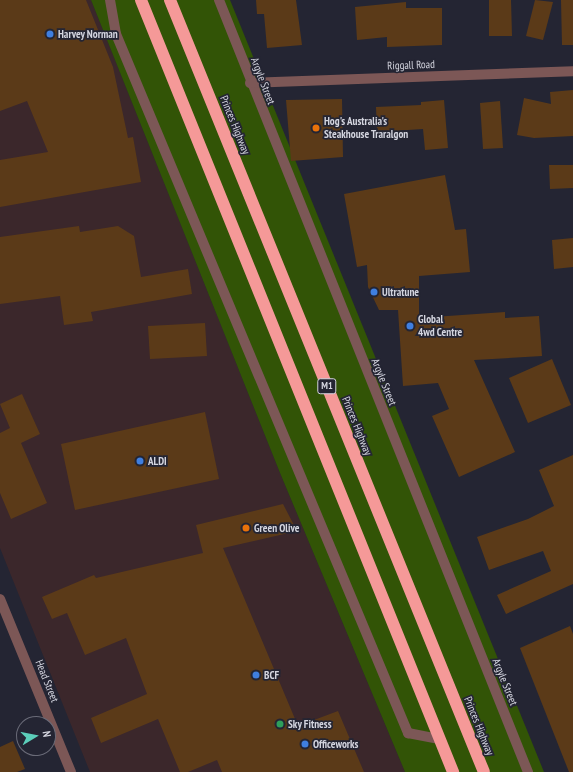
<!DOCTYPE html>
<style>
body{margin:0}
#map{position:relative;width:573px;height:772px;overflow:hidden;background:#242533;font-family:"PT Sans Narrow",sans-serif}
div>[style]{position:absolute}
.commercial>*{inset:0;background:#3b272b}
.green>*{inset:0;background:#325406}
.building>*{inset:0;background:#5b3a18}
.minor>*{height:10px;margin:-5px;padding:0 5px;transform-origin:5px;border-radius:5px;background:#7c5756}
.highway>*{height:12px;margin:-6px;padding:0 6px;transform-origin:6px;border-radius:6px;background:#f59998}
.dots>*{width:11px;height:11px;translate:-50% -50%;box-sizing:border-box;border:2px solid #242533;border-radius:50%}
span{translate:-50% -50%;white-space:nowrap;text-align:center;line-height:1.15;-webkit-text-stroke:3.5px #242533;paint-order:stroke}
.shield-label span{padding:1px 3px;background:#242533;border:1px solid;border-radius:3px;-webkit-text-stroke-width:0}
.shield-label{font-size:10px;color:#d4d5df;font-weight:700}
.poi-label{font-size:11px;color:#d4d5df;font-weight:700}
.left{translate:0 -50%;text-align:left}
.street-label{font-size:11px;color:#d4d5df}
.north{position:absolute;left:16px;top:716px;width:40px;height:40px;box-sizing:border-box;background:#242533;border:1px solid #6a6b78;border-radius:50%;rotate:80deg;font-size:11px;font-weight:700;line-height:16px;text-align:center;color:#d4d5df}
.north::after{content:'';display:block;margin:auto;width:14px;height:18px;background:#5cceba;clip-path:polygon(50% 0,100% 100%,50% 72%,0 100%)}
</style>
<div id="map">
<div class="commercial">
<div style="clip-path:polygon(0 0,91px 0,280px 473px,405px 772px,90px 772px,0 548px)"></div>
</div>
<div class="green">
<div style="clip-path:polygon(91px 0,230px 0,544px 772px,405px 772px,280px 473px)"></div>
</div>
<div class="building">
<div style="clip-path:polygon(0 0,86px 0,113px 67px,128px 138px,133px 137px,141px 182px,0 207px,0 160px,48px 152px,27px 101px,0 111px)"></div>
<div style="clip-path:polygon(256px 0,296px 0,302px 45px,267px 48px,264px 14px,257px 14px)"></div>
<div style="clip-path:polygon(489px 0,511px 0,512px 36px,489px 36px)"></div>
<div style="clip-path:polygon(535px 0,553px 2px,543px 40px,526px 36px)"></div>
<div style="clip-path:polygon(561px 0,573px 0,573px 45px,562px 45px)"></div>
<div style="clip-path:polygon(406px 2px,406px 8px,442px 8px,442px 45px,387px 47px,387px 37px,357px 40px,355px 7px)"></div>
<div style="clip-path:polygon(573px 90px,573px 136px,534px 138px,517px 135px,524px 98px,551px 104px,550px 92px)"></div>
<div style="clip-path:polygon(342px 99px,343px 157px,291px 161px,286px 100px)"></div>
<div style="clip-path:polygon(444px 100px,448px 148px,425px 150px,423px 129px,377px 132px,376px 107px,421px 105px,421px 102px)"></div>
<div style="clip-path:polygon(500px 101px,503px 148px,483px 149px,480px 103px)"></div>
<div style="clip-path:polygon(549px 165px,573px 165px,573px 188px,550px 189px)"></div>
<div style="clip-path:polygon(445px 175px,455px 230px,466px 229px,470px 272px,419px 276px,419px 318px,505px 312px,505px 318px,539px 316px,542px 356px,474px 360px,515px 452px,459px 477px,432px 416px,449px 409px,438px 383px,403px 386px,398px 310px,379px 310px,368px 287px,367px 265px,357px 267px,344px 194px)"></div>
<div style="clip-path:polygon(79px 226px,80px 232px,118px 226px,134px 236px,141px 277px,188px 269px,192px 294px,91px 312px,93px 321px,64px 325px,60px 296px,0 304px,0 237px)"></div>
<div style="clip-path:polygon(573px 238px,573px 267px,554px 269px,552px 240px)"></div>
<div style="clip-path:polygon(205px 323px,207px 356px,150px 359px,148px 326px)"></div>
<div style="clip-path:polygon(552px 359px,571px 405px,528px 423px,509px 378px)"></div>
<div style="clip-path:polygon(22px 394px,40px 434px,21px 443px,47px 503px,11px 519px,0 493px,0 433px,10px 428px,0 404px)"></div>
<div style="clip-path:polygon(205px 412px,219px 479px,75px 510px,61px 444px)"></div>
<div style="clip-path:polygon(573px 455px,573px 584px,506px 614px,497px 595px,551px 571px,543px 551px,489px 570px,477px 537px,528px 519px,554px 506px,539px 470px)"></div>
<div style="clip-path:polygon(283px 504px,297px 531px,223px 548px,298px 726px,338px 711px,364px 772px,222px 772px,217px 760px,188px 772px,180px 772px,158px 719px,101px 743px,91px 718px,147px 694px,126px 638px,85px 655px,67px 613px,52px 619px,42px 597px,94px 575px,96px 578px,203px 553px,196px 525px)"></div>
<div style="clip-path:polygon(570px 626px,573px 634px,573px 772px,569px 772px,520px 648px)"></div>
<div style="clip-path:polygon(13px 741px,25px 769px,17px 772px,0 772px,0 747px)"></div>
</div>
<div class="minor">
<div style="left:110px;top:0;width:35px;rotate:80deg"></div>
<div style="left:116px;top:34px;width:758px;rotate:67.33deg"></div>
<div style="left:408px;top:733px;width:32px;rotate:11deg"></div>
<div style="left:219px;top:0;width:832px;rotate:68.19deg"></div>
<div style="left:250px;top:83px;width:323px;rotate:-2.1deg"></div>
<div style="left:0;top:599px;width:187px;rotate:67.7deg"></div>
</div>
<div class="highway">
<div style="left:141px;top:0;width:833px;rotate:67.99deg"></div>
<div style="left:170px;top:0;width:833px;rotate:67.87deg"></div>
</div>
<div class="dots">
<div style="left:50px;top:34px;background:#3f7fe0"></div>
<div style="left:316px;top:128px;background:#e8710a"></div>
<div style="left:374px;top:292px;background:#3f7fe0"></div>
<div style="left:410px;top:326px;background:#3f7fe0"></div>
<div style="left:140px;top:461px;background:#3f7fe0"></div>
<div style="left:246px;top:528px;background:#e8710a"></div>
<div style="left:256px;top:675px;background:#3f7fe0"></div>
<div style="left:280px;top:724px;background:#2e9e5b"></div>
<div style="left:305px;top:744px;background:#3f7fe0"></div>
</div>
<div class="shield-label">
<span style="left:327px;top:386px">M1</span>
</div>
<div class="poi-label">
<span class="left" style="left:58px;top:34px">Harvey Norman</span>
<span class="left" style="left:324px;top:128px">Hog's Australia's<br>Steakhouse Traralgon</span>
<span class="left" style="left:382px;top:292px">Ultratune</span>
<span class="left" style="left:418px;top:326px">Global<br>4wd Centre</span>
<span class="left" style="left:148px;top:461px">ALDI</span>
<span class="left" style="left:254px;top:528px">Green Olive</span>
<span class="left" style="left:264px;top:675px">BCF</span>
<span class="left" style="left:288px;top:724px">Sky Fitness</span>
<span class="left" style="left:313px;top:744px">Officeworks</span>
</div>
<div class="street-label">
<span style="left:411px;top:65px;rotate:-2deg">Riggall Road</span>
<span style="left:263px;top:81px;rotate:69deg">Argyle Street</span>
<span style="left:235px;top:125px;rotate:68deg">Princes Highway</span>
<span style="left:384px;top:382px;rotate:68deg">Argyle Street</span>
<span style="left:357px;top:426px;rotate:68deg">Princes Highway</span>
<span style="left:47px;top:681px;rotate:68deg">Head Street</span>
<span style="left:505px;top:682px;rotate:68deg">Argyle Street</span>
<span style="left:479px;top:726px;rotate:68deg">Princes Highway</span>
</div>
<div class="north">N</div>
</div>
